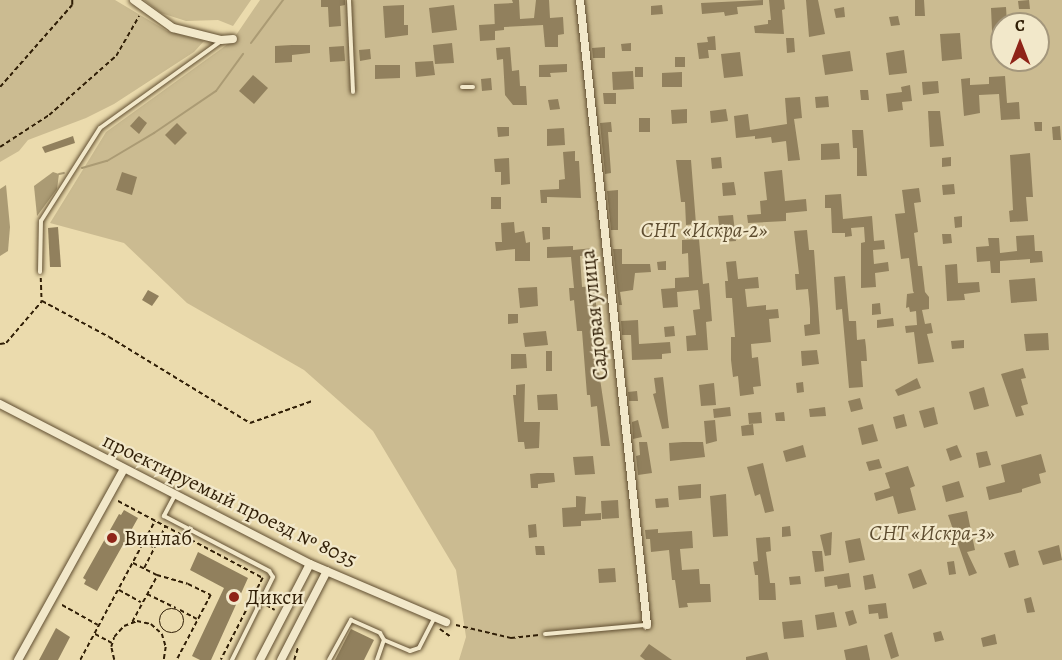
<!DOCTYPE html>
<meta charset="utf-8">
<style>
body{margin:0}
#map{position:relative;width:1062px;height:660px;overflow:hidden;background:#ebdbad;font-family:Alegreya,serif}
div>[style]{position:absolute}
.green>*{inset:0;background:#cbbb91}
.water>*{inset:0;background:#ab9b74}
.stream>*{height:2px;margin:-1px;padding:0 1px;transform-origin:1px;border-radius:1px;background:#ab9b74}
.building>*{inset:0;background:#91805d}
.path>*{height:1.5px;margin-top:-0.75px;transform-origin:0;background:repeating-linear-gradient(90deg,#301e06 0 4.5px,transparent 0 7.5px)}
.path>.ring{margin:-0.75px;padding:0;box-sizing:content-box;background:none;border:1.5px solid #301e06;border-radius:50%}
.roads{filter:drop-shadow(0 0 2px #5f4d30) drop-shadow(0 0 2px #5f4d30)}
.lane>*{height:4px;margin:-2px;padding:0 2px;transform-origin:2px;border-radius:2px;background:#f2e8ca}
.street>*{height:8px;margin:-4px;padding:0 4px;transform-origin:4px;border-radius:4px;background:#f2e8ca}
.dots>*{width:16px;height:16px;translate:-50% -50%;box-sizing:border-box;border:3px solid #f2e8ca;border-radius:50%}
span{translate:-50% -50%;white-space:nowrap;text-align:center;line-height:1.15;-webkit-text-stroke:4.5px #f2e8ca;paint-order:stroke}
.park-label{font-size:21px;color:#5e4d30;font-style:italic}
.street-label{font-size:21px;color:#301e06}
.poi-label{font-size:21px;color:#301e06}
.left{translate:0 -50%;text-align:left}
.north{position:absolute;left:990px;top:12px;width:60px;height:60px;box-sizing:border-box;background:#f2e8ca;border:2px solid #a4977c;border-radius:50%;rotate:0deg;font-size:16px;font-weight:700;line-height:24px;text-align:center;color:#301e06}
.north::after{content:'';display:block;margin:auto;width:21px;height:27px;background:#8f2418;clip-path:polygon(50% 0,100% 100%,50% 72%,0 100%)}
</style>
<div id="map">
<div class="green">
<div style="clip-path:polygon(0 0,115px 0,167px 31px,204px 41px,194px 52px,114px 104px,86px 118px,28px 140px,19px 151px,0 162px)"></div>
<div style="clip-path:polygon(144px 0,251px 0,233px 26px,218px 20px,186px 21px,161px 13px)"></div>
<div style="clip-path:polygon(evenodd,260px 0,1062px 0,1062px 660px,459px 660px,466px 637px,456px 570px,373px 431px,304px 370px,187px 303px,124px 243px,50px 223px,106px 132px,232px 41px,260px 0,1002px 24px,1038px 24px,1038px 60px,1002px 60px,1002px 24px)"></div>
</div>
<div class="water">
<div style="clip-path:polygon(53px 172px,59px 174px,57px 189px,37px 216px,34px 186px)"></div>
<div style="clip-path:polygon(6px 185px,10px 227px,8px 251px,0 256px,0 189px)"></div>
</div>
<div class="stream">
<div style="left:251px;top:43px;width:54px;rotate:-53.3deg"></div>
<div style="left:82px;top:168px;width:26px;rotate:-16deg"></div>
<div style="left:107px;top:161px;width:55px;rotate:-30.8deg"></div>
<div style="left:154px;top:133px;width:75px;rotate:-34.1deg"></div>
<div style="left:216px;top:91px;width:46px;rotate:-53.9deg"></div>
<div style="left:59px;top:174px;width:5px;rotate:-11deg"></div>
</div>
<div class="building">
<div style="clip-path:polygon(321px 0,345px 0,345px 5px,340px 6px,341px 26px,329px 27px,328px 7px,321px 7px)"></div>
<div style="clip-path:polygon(512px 0,519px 0,520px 19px,534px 18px,536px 0,549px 0,550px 18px,563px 17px,564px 34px,558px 35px,558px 47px,545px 47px,543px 25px,504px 27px,504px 30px,495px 31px,494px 4px,513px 3px)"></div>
<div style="clip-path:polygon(763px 0,763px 5px,737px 7px,738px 14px,725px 16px,724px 12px,702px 14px,701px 3px)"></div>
<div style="clip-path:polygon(769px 0,784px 0,785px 9px,782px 10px,784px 34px,755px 33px,754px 26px,768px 24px,768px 20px,771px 20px)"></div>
<div style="clip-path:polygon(806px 0,818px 0,825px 34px,809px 37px)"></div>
<div style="clip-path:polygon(915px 0,924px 0,925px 16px,915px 16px)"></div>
<div style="clip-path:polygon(1029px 0,1030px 9px,1019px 9px,1018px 1px)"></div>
<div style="clip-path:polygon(404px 5px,404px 25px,408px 25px,408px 35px,385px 38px,383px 6px)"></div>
<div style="clip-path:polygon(454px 5px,457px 30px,432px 33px,429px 8px)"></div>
<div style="clip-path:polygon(662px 5px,663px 14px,651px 15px,651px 6px)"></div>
<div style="clip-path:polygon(844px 7px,845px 17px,836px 18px,834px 9px)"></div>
<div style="clip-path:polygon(1006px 7px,1007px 24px,1002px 24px,1002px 30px,992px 31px,991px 8px)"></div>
<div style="clip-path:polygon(898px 16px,900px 25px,891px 26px,889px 17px)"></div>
<div style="clip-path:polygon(495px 24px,495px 40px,480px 41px,479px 25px)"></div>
<div style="clip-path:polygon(960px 33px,962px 59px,942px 61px,940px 34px)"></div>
<div style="clip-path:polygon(715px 36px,716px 50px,708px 50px,709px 58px,699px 59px,697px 43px,708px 42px,707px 37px)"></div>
<div style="clip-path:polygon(786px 38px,794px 38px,795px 52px,787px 53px)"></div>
<div style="clip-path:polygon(452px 43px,454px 63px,435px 64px,433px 45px)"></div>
<div style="clip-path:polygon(631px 43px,631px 51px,622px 51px,621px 44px)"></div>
<div style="clip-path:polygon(292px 45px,310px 45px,310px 53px,292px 55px,292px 62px,275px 63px,275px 46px)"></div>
<div style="clip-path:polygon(344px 46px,345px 61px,330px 62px,329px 47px)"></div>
<div style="clip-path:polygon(510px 47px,512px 71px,519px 70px,520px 86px,526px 86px,527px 105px,513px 105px,505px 95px,503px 59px,497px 60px,496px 48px)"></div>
<div style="clip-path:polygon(605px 47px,605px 58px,593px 58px,592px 48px)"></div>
<div style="clip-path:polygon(370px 49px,371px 59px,360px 61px,359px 50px)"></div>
<div style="clip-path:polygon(904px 50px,907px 73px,889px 75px,886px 53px)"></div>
<div style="clip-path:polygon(850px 51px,853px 71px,825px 75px,822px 55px)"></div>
<div style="clip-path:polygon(740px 52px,743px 76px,724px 78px,721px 54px)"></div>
<div style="clip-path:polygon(675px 57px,685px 57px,685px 67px,675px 67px)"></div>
<div style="clip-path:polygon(433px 61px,435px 75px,416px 77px,415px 62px)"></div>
<div style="clip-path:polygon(567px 64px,567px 72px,550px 73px,551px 77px,539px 77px,539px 65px)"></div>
<div style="clip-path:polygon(375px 65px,400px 65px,400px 78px,375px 79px)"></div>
<div style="clip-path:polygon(635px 67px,643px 67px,643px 77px,635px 77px)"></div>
<div style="clip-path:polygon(633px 71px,634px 89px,613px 90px,612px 72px)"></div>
<div style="clip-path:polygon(682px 72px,682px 87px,662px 87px,662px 73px)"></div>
<div style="clip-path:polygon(253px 75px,268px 88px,254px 104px,239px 91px)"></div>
<div style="clip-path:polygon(1005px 76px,1007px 103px,1019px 102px,1020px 119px,1001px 120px,999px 94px,979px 95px,980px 113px,964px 116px,961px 79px,970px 78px,970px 85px,989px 84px,989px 77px)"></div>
<div style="clip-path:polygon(491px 78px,492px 90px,482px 91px,481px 79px)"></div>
<div style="clip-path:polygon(938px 81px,939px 93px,923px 95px,922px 82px)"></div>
<div style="clip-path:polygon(910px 85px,912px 101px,902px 102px,903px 110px,888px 112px,886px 94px,902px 92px,901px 87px)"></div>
<div style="clip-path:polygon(860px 90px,868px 90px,869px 100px,861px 100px)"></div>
<div style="clip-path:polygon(603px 93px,616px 93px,616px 104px,604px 104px)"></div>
<div style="clip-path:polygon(828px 96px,829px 107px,816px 108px,815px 97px)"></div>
<div style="clip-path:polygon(800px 97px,802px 118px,794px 119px,800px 160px,788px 161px,786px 141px,772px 143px,771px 137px,755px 139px,755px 136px,736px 138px,734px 116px,748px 114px,750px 130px,787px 124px,785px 98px)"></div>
<div style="clip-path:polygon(558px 99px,560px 109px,550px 110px,548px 100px)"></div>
<div style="clip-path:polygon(687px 109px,687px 123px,672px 124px,671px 110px)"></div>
<div style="clip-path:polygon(726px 109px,728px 121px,711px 123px,710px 111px)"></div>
<div style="clip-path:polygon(928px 111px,940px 111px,944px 146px,930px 147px)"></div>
<div style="clip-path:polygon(139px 116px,147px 123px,139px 134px,130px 126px)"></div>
<div style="clip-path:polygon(639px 118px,650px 118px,650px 132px,639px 132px)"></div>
<div style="clip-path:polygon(611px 122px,612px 132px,608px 132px,611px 173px,605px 174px,600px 123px)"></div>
<div style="clip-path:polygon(1034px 122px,1042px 122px,1042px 131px,1035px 131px)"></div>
<div style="clip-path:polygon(177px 123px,187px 133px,175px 145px,165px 135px)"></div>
<div style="clip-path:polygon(1060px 126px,1061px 140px,1053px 140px,1052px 127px)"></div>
<div style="clip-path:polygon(497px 127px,509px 127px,509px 136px,498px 137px)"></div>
<div style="clip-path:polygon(564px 128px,565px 145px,547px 146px,547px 129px)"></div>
<div style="clip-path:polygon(852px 130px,863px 130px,867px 176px,857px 176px,857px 148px,853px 148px)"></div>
<div style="clip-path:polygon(73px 136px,75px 143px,45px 153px,42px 147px)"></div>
<div style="clip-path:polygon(839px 143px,840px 159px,821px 160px,821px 144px)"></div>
<div style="clip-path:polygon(575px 151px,575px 161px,579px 161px,581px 198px,547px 197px,547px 203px,541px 203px,540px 190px,559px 189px,559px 180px,565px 179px,563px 152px)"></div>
<div style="clip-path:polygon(1030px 153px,1033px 197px,1026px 197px,1028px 221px,1010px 222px,1009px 211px,1013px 210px,1010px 155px)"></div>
<div style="clip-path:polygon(721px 157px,722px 168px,712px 169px,711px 158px)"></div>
<div style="clip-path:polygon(951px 157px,951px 166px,942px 167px,942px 158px)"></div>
<div style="clip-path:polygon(509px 158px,510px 184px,501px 185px,501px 172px,495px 172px,494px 159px)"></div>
<div style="clip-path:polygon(676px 160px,691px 160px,696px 224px,686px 225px,685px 202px,681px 202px)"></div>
<div style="clip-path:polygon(782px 170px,785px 201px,806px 199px,807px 211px,786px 213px,786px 221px,748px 223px,747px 215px,761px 214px,760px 201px,767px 200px,764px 172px)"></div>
<div style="clip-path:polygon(122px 172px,137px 177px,132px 195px,116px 190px)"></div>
<div style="clip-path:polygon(734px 182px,736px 195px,723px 196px,722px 183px)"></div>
<div style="clip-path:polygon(954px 184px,955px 194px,943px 195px,942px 185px)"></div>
<div style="clip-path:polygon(919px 188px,921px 202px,914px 203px,918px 232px,914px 233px,918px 266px,922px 266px,925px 292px,929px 297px,929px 309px,922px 310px,925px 324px,931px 323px,933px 333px,927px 334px,934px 362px,918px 364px,914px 332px,906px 333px,905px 326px,917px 325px,916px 311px,910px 312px,909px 307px,906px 308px,907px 294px,914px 293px,913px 291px,909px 258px,901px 259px,895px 214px,905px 213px,902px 190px)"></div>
<div style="clip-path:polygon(618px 190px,618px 230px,611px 230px,607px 191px)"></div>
<div style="clip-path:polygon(841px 194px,843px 219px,872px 216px,874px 241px,884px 240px,885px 249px,873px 250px,874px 264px,888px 262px,889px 271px,875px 273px,876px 287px,861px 288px,861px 243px,865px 242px,864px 227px,851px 228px,852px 236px,845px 237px,845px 233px,832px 233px,831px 208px,825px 208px,825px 195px)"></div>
<div style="clip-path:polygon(491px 197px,501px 197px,501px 209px,491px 209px)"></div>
<div style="clip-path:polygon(733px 215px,736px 241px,721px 242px,718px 216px)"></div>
<div style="clip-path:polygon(962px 216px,962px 227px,955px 228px,954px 217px)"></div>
<div style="clip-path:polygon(514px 222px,515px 233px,524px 231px,526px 243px,530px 242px,530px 261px,515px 261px,515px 249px,496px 251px,495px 242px,502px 242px,501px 223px)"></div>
<div style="clip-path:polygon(58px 227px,61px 267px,50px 267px,48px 228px)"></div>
<div style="clip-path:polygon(542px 227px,550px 227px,550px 239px,543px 240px)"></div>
<div style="clip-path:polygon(807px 230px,809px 250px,814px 250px,820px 334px,805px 336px,804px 325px,810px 324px,810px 309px,808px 289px,796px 290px,795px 274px,799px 274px,794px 231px)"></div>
<div style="clip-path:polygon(942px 234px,951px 234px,952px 243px,943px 244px)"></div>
<div style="clip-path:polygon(1034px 235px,1035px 251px,1042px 251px,1043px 262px,1030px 263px,1030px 259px,1000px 261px,1000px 273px,991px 273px,990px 261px,977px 262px,976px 247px,989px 246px,988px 238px,999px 238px,1000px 253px,1017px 251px,1016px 236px)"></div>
<div style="clip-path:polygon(699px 239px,703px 284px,709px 283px,712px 321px,706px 322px,708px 350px,687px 351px,686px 336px,696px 335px,693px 310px,700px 309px,698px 290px,677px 292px,678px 307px,663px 308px,661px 289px,675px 288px,675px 278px,689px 277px,688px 253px,682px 254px,682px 240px)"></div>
<div style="clip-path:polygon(573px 246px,573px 250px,594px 248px,595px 255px,580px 256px,582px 287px,594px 286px,599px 330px,595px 330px,595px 372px,599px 372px,610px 446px,601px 446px,597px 406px,591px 407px,590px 395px,587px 395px,582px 331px,577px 331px,574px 300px,570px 301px,569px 288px,574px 288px,571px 257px,547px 258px,547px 247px)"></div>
<div style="clip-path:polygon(613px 249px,622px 249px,622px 264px,650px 264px,651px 272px,635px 273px,633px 290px,620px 292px,622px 305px,619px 305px)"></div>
<div style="clip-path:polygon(666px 261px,666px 270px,658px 270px,657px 262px)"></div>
<div style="clip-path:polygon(736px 261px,738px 279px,758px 277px,759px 288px,745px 289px,747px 307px,766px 305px,766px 310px,778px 309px,779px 318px,769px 319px,771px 342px,751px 344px,752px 358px,758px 357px,761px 386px,753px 387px,754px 394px,740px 396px,738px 376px,733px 377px,731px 360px,731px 337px,735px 337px,732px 298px,726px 298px,725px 281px,728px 281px,726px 262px)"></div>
<div style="clip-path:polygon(957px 264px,958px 283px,979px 282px,980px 292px,964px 294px,965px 300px,947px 301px,945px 265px)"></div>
<div style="clip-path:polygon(845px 276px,849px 321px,856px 321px,857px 340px,865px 339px,866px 347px,867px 361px,861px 361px,863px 387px,849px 388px,842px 309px,836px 310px,834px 277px)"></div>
<div style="clip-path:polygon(1035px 278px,1037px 301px,1011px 303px,1009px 280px)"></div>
<div style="clip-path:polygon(537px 287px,538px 306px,520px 308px,518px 288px)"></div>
<div style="clip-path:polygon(148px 290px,159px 296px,152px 306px,142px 300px)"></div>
<div style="clip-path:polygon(880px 303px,881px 314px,872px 315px,872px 304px)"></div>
<div style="clip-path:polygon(508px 314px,518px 314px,518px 323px,508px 324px)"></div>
<div style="clip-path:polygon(893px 318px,894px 326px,877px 328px,877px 320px)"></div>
<div style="clip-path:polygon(638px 320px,639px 344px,670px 342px,671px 353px,662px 354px,662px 359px,632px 360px,631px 335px,622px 335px,621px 321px)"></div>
<div style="clip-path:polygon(674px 326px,675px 336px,665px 337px,664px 327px)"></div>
<div style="clip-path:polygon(546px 331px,548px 345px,525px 347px,523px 333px)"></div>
<div style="clip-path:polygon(1048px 333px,1049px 350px,1026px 351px,1024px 334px)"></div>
<div style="clip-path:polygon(964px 340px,964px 348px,952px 349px,951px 341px)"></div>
<div style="clip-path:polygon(817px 350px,819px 364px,802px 366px,801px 351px)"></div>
<div style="clip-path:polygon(546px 351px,552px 351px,552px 371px,546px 371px)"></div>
<div style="clip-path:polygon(511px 354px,526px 354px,527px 368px,511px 369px)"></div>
<div style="clip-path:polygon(1023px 368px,1026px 378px,1021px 379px,1028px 404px,1021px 406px,1024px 415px,1016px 417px,1001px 374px)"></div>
<div style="clip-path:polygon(663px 377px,669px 428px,662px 429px,653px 394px,656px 393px,654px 378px)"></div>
<div style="clip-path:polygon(917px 378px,921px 388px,898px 396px,895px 390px)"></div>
<div style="clip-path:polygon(803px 382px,804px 392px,797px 393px,796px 383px)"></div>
<div style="clip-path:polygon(714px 383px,716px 405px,701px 406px,699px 385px)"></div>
<div style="clip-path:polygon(525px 384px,524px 422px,540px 422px,539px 448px,525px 449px,524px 442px,518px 442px,513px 395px,516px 395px,516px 385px)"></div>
<div style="clip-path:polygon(984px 387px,989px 406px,974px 410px,969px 392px)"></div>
<div style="clip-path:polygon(637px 391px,638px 401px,629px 401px,628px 392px)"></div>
<div style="clip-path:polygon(557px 394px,558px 410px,538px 410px,537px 395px)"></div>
<div style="clip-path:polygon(860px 398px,863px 409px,851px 412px,848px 401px)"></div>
<div style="clip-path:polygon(730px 407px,731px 416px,714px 418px,713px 409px)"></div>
<div style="clip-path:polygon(825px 407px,826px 416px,810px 417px,809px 409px)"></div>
<div style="clip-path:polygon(934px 407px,938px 424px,924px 428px,919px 411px)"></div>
<div style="clip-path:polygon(761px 412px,762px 423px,749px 424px,748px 413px)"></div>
<div style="clip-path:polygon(784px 412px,785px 421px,776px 421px,775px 413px)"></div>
<div style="clip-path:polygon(904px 414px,907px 426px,896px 429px,893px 417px)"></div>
<div style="clip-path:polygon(638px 420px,642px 437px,633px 439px,632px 422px)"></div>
<div style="clip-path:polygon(715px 420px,717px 441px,706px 444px,704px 421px)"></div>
<div style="clip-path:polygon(753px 424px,754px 435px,742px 436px,741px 426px)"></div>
<div style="clip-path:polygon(873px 424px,878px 441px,862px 445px,858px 428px)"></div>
<div style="clip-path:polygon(639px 442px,647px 442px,652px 473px,638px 475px,636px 456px,640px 455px)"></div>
<div style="clip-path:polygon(683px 442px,703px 442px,705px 457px,670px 461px,669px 443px)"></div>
<div style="clip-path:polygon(803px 445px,806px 457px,786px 462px,783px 451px)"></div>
<div style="clip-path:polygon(957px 445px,962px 457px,950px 461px,946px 449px)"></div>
<div style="clip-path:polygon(987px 451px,991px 465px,979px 468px,976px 453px)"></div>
<div style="clip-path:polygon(1041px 454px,1046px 472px,1039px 474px,1041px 483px,1022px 489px,1022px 492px,989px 500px,986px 487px,1005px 482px,1001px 465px)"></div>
<div style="clip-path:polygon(593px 456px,595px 474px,575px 475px,573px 457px)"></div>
<div style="clip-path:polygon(879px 459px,882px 468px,869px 471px,866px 462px)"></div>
<div style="clip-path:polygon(763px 463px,774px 511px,765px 513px,760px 494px,755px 496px,747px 467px)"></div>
<div style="clip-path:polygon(908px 466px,915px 486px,910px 488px,916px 510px,898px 514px,893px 496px,876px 501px,874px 493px,890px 488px,885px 473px)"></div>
<div style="clip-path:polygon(537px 473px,554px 473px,555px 482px,538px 484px,538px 488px,531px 488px,530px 474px)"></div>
<div style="clip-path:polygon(959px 481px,964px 497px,946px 502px,942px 486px)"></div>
<div style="clip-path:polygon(701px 484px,701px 498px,679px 500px,678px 486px)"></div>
<div style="clip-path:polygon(726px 494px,728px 536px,713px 537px,710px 496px)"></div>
<div style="clip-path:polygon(576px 496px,586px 497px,585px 514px,601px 513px,601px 520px,581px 521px,581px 526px,563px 527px,562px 508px,576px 507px)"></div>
<div style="clip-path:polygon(668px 498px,669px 507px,656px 508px,655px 499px)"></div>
<div style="clip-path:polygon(618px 500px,619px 518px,602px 519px,601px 501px)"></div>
<div style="clip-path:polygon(124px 510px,138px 518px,97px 591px,84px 584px,86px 580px,83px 578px,119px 514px,121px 515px)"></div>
<div style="clip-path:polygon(967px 511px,975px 550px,967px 552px,977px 573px,969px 576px,948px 515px)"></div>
<div style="clip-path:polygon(536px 524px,537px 537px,529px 538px,528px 525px)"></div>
<div style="clip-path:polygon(790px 526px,791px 536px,782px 537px,782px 527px)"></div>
<div style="clip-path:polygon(658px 529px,658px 533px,692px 531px,693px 548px,680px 549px,682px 570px,699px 569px,700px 584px,710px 584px,711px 602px,687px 603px,688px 607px,679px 608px,675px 580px,672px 580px,669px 550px,651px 552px,650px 539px,646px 539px,645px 530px)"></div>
<div style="clip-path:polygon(832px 532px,831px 555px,825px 556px,820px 535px)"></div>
<div style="clip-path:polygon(770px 537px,771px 551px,766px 552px,770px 583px,775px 583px,776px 600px,759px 600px,758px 575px,755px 575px,753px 562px,758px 561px,756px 538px)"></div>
<div style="clip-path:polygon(860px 538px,865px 560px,849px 563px,845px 541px)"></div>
<div style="clip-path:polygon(1059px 545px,1062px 560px,1043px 565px,1038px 551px)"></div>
<div style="clip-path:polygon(535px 546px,544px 546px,545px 555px,536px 555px)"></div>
<div style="clip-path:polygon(1015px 550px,1019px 565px,1009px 568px,1004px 553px)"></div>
<div style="clip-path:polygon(812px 551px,822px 551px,824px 571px,815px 572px)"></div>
<div style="clip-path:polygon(198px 552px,248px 578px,211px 660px,200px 660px,192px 656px,224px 588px,190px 570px)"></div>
<div style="clip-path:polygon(954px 561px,956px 574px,949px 575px,947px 562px)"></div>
<div style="clip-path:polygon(615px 568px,616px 582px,599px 583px,598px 569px)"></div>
<div style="clip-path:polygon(921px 569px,927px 584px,913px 589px,908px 574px)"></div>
<div style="clip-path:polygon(849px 573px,851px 587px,838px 589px,837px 585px,825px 587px,824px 577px)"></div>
<div style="clip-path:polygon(873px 574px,876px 588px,865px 590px,863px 576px)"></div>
<div style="clip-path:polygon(800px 576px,801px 584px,790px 585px,789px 577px)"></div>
<div style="clip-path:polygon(1031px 597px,1035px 612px,1027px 613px,1024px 599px)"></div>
<div style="clip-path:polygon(886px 603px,888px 618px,879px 619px,878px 613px,869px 614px,868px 605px)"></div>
<div style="clip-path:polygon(853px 610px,857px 623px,849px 626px,845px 612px)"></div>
<div style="clip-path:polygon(834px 612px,837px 627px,817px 630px,815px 615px)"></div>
<div style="clip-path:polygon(802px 620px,804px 637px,784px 639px,782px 622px)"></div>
<div style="clip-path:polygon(56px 628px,70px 637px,58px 660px,39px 660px)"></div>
<div style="clip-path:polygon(351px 629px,374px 640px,364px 660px,335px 660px)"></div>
<div style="clip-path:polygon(941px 631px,944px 640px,935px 642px,933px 633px)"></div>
<div style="clip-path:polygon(892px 632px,899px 656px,891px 659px,884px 635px)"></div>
<div style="clip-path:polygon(995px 634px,997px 644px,983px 647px,981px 638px)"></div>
<div style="clip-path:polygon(649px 644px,672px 660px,645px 660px,640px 656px)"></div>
<div style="clip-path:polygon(867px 645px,870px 660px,846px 660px,844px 650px)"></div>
<div style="clip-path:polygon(767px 652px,769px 660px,746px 660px,746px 657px)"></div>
</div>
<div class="path">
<div style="left:0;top:87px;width:109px;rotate:-48.7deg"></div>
<div style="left:72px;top:5px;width:5px;rotate:-90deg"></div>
<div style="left:0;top:147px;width:59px;rotate:-33.1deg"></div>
<div style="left:49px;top:115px;width:89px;rotate:-41.4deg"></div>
<div style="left:116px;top:56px;width:46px;rotate:-60.1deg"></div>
<div style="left:41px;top:278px;width:23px;rotate:88deg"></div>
<div style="left:42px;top:301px;width:76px;rotate:28.2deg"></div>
<div style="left:109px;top:337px;width:165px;rotate:31.4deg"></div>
<div style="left:250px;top:423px;width:66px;rotate:-19.5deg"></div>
<div style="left:0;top:344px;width:6px;rotate:-9deg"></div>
<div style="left:6px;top:343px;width:55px;rotate:-49.4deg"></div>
<div style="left:118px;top:501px;width:164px;rotate:28deg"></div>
<div style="left:263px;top:578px;width:92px;rotate:117.1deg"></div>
<div style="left:144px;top:543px;width:10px;rotate:24deg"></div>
<div style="left:133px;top:563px;width:27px;rotate:27deg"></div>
<div style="left:157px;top:575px;width:32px;rotate:16deg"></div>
<div style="left:188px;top:584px;width:25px;rotate:26deg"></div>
<div style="left:211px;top:595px;width:73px;rotate:117.6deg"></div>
<div style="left:144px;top:568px;width:46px;rotate:-62.9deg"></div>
<div style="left:119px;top:590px;width:25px;rotate:29deg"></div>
<div style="left:147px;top:594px;width:32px;rotate:26deg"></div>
<div style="left:62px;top:605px;width:41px;rotate:29.1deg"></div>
<div style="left:266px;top:605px;width:10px;rotate:29deg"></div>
<div class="ring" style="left:160px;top:609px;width:22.5px;height:22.5px"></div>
<div style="left:180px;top:610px;width:19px;rotate:28deg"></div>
<div style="left:132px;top:622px;width:52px;rotate:-61.5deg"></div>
<div style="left:456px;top:625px;width:57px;rotate:13.3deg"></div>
<div style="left:511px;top:638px;width:28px;rotate:-6deg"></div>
<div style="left:440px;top:629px;width:14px;rotate:36deg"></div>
<div style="left:95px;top:634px;width:19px;rotate:28deg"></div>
<div style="left:80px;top:660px;width:158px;rotate:-61.7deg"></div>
<div style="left:114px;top:660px;width:13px;rotate:-103deg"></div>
<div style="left:111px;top:647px;width:10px;rotate:-73deg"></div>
<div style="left:114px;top:637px;width:15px;rotate:-48deg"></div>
<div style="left:124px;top:626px;width:14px;rotate:-21deg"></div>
<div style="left:137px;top:621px;width:14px;rotate:12deg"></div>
<div style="left:151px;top:624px;width:15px;rotate:42deg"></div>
<div style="left:162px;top:634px;width:14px;rotate:73deg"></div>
<div style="left:166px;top:647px;width:13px;rotate:99deg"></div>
<div style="left:294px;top:660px;width:14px;rotate:-73deg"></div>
</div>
<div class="roads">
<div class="lane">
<div style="left:349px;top:0;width:92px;rotate:87.5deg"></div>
<div style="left:462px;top:87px;width:11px"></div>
<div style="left:40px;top:272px;width:51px;rotate:-88.9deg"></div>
<div style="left:41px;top:221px;width:110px;rotate:-57.6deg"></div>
<div style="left:100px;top:128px;width:149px;rotate:-35.7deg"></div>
<div style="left:175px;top:495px;width:24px;rotate:118deg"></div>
<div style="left:164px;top:516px;width:119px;rotate:27.6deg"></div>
<div style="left:269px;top:571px;width:7px;rotate:56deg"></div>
<div style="left:273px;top:577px;width:93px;rotate:116.3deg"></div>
<div style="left:545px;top:634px;width:101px;rotate:-5.1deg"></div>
<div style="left:329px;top:660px;width:46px;rotate:-61.2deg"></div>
<div style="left:351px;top:620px;width:32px;rotate:24deg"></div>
<div style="left:380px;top:633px;width:8px;rotate:60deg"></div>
<div style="left:384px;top:640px;width:28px;rotate:23deg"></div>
<div style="left:410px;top:651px;width:9px;rotate:-18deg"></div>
<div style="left:419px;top:648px;width:35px;rotate:-63deg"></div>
<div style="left:377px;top:660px;width:21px;rotate:-71deg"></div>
</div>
<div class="street">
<div style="left:134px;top:0;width:48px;rotate:35.7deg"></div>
<div style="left:173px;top:28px;width:49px;rotate:14deg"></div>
<div style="left:221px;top:40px;width:12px;rotate:-5deg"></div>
<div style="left:580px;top:0;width:629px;rotate:83.88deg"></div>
<div style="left:0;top:404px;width:349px;rotate:27.3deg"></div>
<div style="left:310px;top:564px;width:148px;rotate:23.1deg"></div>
<div style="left:18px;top:660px;width:218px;rotate:-61deg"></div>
<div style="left:260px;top:660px;width:108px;rotate:-62.5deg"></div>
<div style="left:281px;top:660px;width:100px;rotate:-62.7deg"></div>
</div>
</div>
<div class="dots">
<div style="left:112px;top:538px;background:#8f2418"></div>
<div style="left:234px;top:597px;background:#8f2418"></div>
</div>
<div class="park-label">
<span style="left:704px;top:230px">СНТ «Искра-2»</span>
<span style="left:932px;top:533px">СНТ «Искра-3»</span>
</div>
<div class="street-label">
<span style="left:594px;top:315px;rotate:-96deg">Садовая улица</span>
<span style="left:230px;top:500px;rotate:26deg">проектируемый проезд № 8035</span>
</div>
<div class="poi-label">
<span class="left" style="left:124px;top:538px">Винлаб</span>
<span class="left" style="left:246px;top:597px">Дикси</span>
</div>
<div class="north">С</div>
</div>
